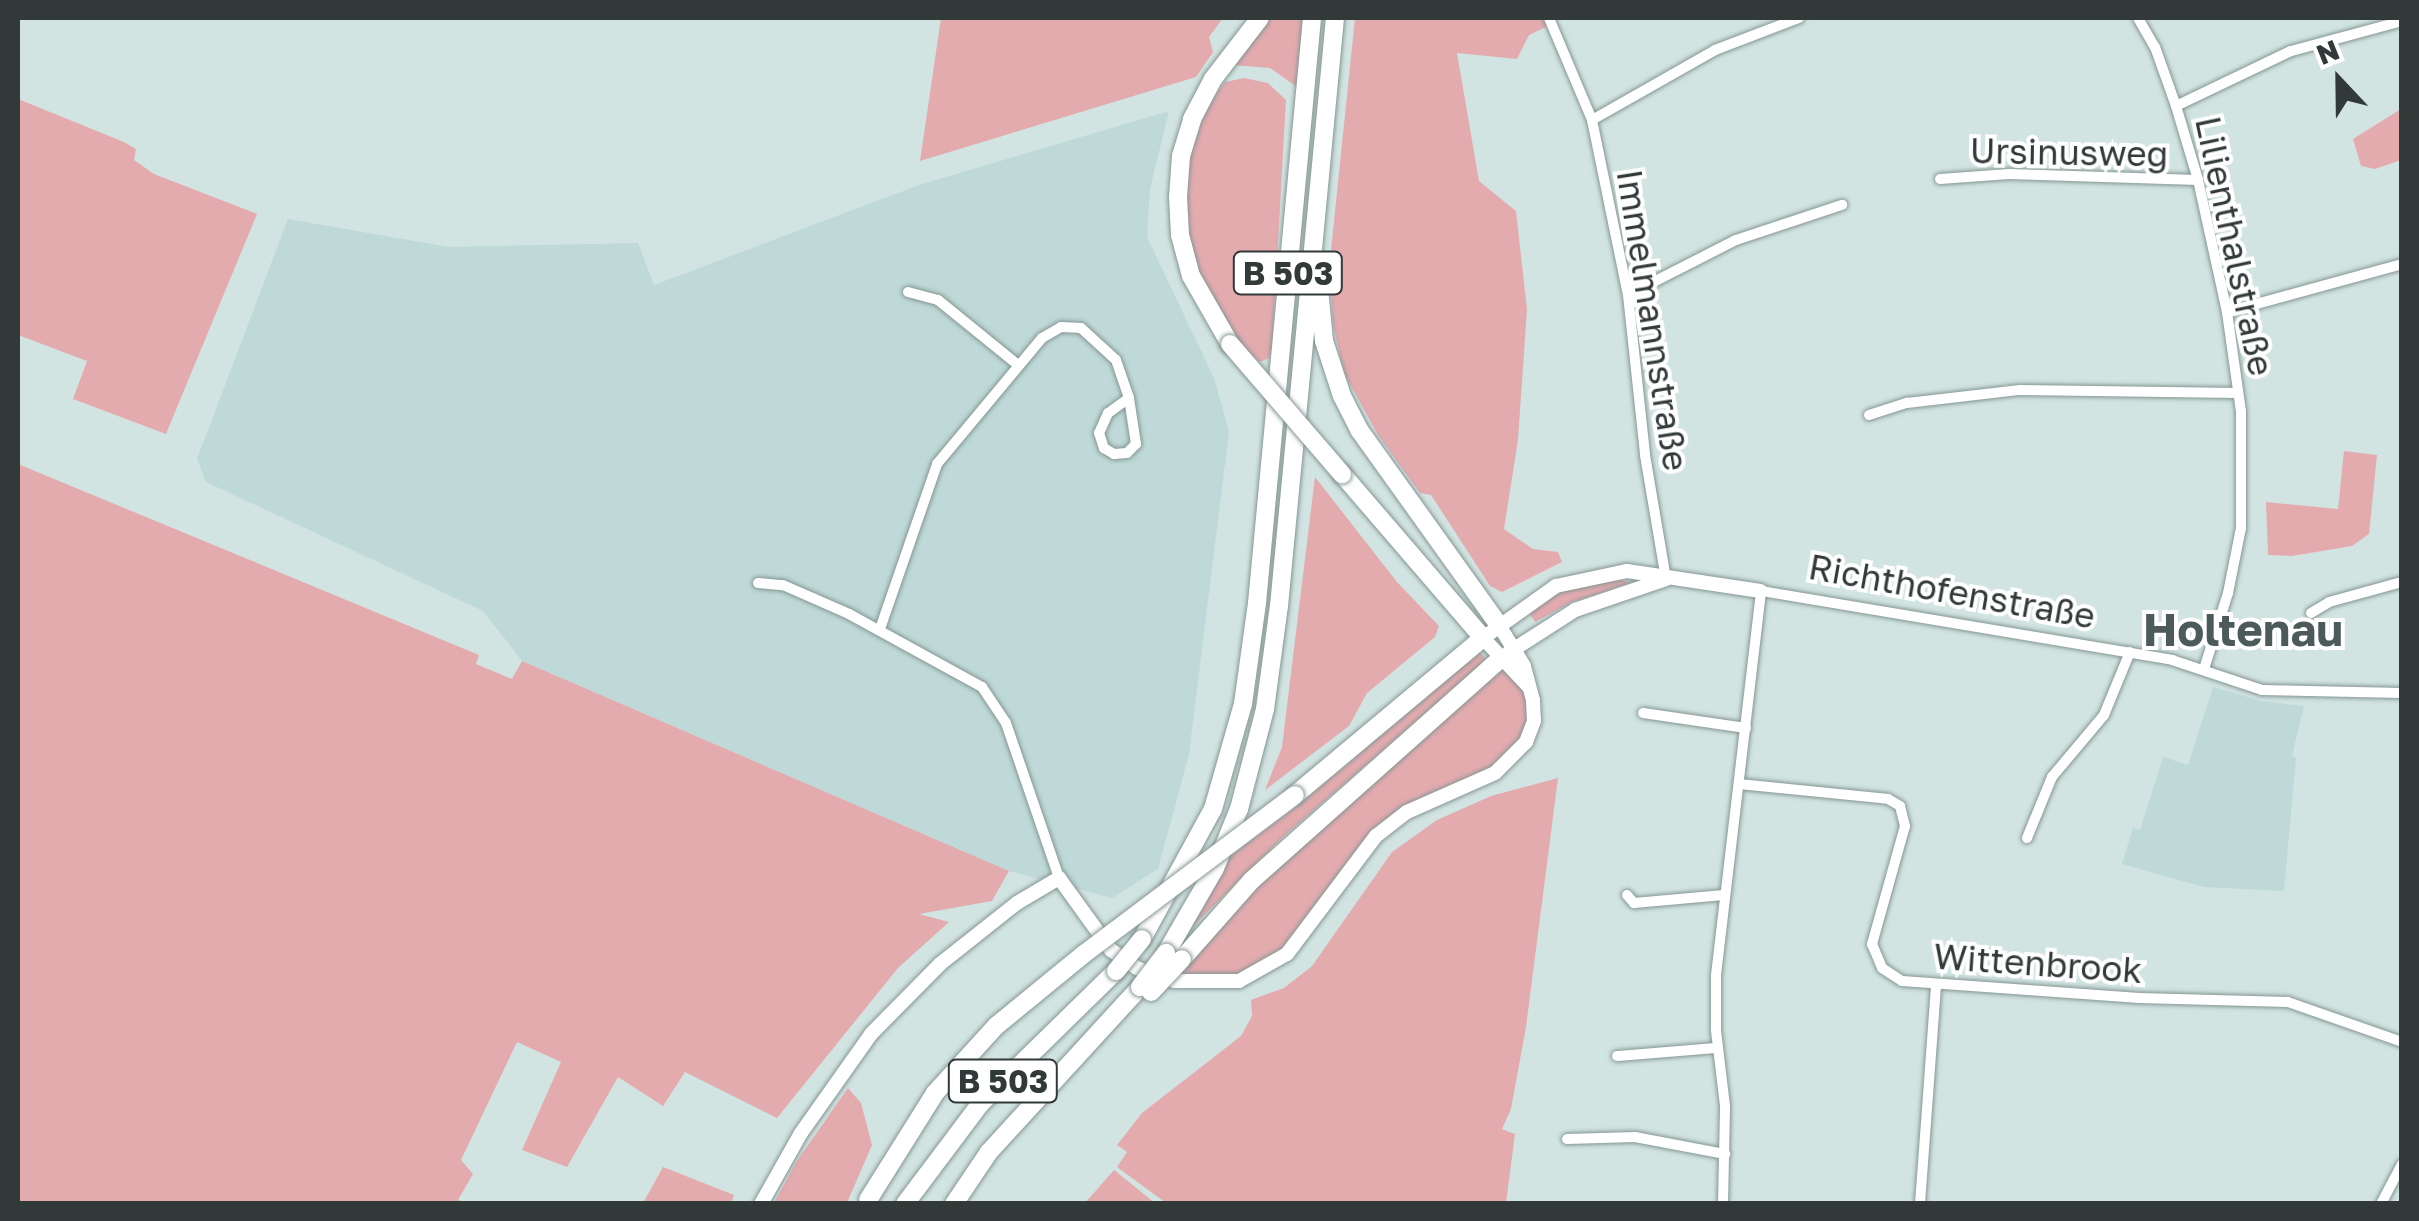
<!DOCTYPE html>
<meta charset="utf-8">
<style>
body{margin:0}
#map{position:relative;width:2419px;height:1221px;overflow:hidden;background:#d2e4e2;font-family:"Golos Text",sans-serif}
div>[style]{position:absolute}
.built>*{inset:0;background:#bed9d7}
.green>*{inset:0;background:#e4abaf}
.roads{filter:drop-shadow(0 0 2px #859694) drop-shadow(0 0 2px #859694)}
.minor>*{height:10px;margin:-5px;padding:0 5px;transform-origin:5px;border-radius:5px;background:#fff}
.tertiary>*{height:14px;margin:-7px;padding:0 7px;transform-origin:7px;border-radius:7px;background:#fff}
.trunk>*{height:18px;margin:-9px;padding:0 9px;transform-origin:9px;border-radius:9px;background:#fff}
.bridges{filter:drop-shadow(0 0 2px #859694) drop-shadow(0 0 2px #859694)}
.trunk-bridge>*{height:18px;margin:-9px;padding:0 9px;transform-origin:9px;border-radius:9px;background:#fff}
span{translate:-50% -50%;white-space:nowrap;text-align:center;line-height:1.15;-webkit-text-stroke:8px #fff;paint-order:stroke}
.shield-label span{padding:2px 8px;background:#fff;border:2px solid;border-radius:8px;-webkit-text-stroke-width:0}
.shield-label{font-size:32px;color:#323939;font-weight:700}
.street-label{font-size:35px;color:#323939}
.district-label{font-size:45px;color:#4c5b5a;font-weight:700}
.frame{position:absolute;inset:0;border:20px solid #323939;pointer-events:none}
.north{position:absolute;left:2289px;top:30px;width:100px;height:100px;-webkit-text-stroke:8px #fff;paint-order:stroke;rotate:338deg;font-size:28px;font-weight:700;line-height:40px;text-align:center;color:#323939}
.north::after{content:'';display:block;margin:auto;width:35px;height:45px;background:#323939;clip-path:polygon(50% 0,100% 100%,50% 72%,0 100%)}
</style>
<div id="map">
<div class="built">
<div style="clip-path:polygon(1169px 111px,1150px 189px,1147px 237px,1214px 378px,1229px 431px,1189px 754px,1158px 869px,1112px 898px,1009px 871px,522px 661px,483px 611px,206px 482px,197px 459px,288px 219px,449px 247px,638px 243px,654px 285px,922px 184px)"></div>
<div style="clip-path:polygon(2213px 687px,2261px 701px,2304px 706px,2292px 756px,2296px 758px,2284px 891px,2204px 887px,2122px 864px,2133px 828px,2140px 830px,2163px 757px,2188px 765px)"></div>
</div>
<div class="green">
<div style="clip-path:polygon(941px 18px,1223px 18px,1209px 37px,1213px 52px,1196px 77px,920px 161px)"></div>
<div style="clip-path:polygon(1266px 18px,1304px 18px,1297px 87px,1270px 68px,1232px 65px)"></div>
<div style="clip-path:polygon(1355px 18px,1543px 18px,1548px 26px,1529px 35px,1517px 59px,1457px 53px,1479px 181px,1516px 211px,1527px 309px,1518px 440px,1504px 529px,1533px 549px,1558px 552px,1562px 562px,1502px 592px,1490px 586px,1431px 495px,1420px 493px,1378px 435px,1344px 373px,1333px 324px,1330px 260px)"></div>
<div style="clip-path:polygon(1244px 78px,1268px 83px,1286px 100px,1272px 349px,1269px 358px,1260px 362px,1229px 335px,1195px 273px,1187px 227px,1185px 174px,1195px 138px,1210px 102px,1225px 82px)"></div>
<div style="clip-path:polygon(18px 99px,124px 142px,136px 149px,134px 160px,154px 174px,257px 214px,166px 434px,73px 399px,87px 361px,18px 335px)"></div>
<div style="clip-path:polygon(2401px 109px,2401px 160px,2375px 169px,2361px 166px,2353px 139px)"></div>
<div style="clip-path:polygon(2344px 451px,2377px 455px,2369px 534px,2352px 546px,2292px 556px,2268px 555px,2266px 502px,2338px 509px)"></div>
<div style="clip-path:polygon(18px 464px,479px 655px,476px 664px,512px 679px,522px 661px,1009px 871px,992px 901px,919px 914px,949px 922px,898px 968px,777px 1118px,685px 1072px,663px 1106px,618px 1077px,567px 1167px,522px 1150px,561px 1062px,517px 1042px,461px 1160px,473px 1174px,458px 1200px,466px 1203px,18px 1203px)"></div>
<div style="clip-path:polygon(1315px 477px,1397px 582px,1439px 626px,1435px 637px,1367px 693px,1349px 726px,1265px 790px,1282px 747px)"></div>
<div style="clip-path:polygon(1615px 578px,1631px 583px,1572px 602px,1535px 622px,1528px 611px,1563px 591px)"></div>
<div style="clip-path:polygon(1480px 652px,1485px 658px,1482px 664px,1284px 836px,1187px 932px,1224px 861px,1301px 803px)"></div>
<div style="clip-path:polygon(1500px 659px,1533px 700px,1519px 753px,1376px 836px,1287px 954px,1239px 981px,1173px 981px,1218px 915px)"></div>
<div style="clip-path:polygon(1558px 778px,1526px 1027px,1511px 1109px,1502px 1129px,1515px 1134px,1506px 1203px,1166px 1203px,1117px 1167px,1127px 1152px,1117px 1145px,1142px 1113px,1241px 1036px,1252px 1016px,1251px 1000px,1284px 988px,1312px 966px,1392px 852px,1437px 820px,1491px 796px)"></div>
<div style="clip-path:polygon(848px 1088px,861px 1103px,872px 1145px,847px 1203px,774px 1203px,797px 1161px)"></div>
<div style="clip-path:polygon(663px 1167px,734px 1195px,731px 1203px,643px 1203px)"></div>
<div style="clip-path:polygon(1114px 1170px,1155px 1203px,1085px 1203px)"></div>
</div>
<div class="roads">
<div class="minor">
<div style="left:1549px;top:18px;width:111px;rotate:67.1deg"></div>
<div style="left:1592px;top:120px;width:179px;rotate:78.4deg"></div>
<div style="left:1628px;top:295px;width:161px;rotate:83.9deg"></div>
<div style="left:1645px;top:455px;width:126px;rotate:80.4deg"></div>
<div style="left:2138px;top:18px;width:34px;rotate:60deg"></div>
<div style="left:2155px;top:47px;width:63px;rotate:70.4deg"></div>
<div style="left:2176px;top:106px;width:77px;rotate:73.4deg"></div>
<div style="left:2198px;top:180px;width:135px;rotate:77.6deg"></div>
<div style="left:2227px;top:312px;width:100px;rotate:82deg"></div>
<div style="left:2241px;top:411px;width:117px;rotate:90deg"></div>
<div style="left:2241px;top:528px;width:66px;rotate:101.3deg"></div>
<div style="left:2228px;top:593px;width:80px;rotate:107.5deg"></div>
<div style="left:2176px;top:106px;width:127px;rotate:-25.6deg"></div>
<div style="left:2291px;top:51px;width:115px;rotate:-15.1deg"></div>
<div style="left:1592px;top:120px;width:142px;rotate:-29.6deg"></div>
<div style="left:1715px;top:50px;width:90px;rotate:-20.9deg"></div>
<div style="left:1940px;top:179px;width:69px;rotate:-4.1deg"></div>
<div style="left:2009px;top:174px;width:189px;rotate:1.8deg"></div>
<div style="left:908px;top:292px;width:31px;rotate:15deg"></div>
<div style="left:938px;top:300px;width:103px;rotate:39.1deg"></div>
<div style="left:1628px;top:295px;width:121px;rotate:-27deg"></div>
<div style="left:1736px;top:240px;width:112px;rotate:-18.3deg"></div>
<div style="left:2227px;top:312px;width:181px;rotate:-15.3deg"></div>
<div style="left:1869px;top:415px;width:40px;rotate:-18deg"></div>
<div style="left:1907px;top:403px;width:114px;rotate:-6.6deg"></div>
<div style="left:2020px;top:390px;width:218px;rotate:0.8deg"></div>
<div style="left:758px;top:583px;width:25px;rotate:5deg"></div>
<div style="left:783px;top:585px;width:72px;rotate:23.7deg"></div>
<div style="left:849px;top:614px;width:152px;rotate:28.8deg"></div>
<div style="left:982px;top:687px;width:43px;rotate:56.3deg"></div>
<div style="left:1006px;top:723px;width:164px;rotate:71.1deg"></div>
<div style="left:2311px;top:613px;width:21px;rotate:-31deg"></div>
<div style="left:2329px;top:602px;width:76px;rotate:-15.3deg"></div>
<div style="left:880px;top:629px;width:175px;rotate:-70.9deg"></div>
<div style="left:937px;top:464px;width:164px;rotate:-50.2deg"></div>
<div style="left:1042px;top:338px;width:22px;rotate:-30deg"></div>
<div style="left:1061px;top:327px;width:20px;rotate:3deg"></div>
<div style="left:1081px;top:328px;width:47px;rotate:42.4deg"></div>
<div style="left:1116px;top:360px;width:40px;rotate:71.1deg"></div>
<div style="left:1129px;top:398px;width:26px;rotate:144deg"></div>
<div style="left:1108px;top:413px;width:22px;rotate:114deg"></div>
<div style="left:1099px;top:433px;width:16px;rotate:72deg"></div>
<div style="left:1104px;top:448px;width:12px;rotate:31deg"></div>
<div style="left:1114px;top:454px;width:13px;rotate:-4deg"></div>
<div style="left:1127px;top:453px;width:13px;rotate:-45deg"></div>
<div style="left:1136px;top:444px;width:47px;rotate:-98.7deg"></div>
<div style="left:1643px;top:713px;width:104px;rotate:8.3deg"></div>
<div style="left:1739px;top:784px;width:150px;rotate:5.7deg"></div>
<div style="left:1888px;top:799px;width:14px;rotate:30deg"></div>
<div style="left:1900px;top:806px;width:21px;rotate:76deg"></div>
<div style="left:1905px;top:826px;width:123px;rotate:105.6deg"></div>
<div style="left:1872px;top:944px;width:26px;rotate:67deg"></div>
<div style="left:1882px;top:968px;width:24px;rotate:33deg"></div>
<div style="left:1902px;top:981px;width:238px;rotate:4.1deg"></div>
<div style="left:2139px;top:998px;width:149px;rotate:1.5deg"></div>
<div style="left:2288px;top:1002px;width:121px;rotate:19.3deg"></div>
<div style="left:2027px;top:838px;width:66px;rotate:-67.7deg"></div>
<div style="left:2052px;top:777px;width:81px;rotate:-50deg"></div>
<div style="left:2104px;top:715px;width:68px;rotate:-67.6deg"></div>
<div style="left:1627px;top:895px;width:11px;rotate:49deg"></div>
<div style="left:1634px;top:903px;width:90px;rotate:-5.1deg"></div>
<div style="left:1617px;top:1056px;width:100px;rotate:-4.6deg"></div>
<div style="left:1567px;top:1139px;width:68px;rotate:-1.7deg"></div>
<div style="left:1635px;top:1137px;width:92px;rotate:10.7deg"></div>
<div style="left:1723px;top:1204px;width:98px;rotate:-88.8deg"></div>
<div style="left:1725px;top:1106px;width:77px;rotate:-96.8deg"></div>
<div style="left:1716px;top:1030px;width:55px;rotate:-90deg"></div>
<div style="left:1716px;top:975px;width:387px;rotate:-83.3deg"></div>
<div style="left:1761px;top:591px;width:417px;rotate:9.5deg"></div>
<div style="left:2172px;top:660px;width:95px;rotate:18.4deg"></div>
<div style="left:2262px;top:690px;width:140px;rotate:1.2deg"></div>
<div style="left:1920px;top:1204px;width:220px;rotate:-85.8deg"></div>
<div style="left:2381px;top:1204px;width:45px;rotate:-62.3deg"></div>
</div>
<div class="tertiary">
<div style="left:1508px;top:653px;width:80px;rotate:-32.7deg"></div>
<div style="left:1575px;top:610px;width:96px;rotate:-18.8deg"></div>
<div style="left:1529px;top:687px;width:67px;rotate:-133.2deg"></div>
<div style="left:1483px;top:638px;width:90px;rotate:-35.5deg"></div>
<div style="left:1556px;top:586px;width:73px;rotate:-11.9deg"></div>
<div style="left:1627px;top:571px;width:135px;rotate:8.5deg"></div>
<div style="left:761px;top:1204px;width:81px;rotate:-60.6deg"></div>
<div style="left:801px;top:1133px;width:121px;rotate:-54.7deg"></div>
<div style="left:871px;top:1034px;width:98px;rotate:-45.4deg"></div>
<div style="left:940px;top:964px;width:98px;rotate:-38.4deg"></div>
<div style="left:1017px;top:903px;width:49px;rotate:-30.8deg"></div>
<div style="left:1059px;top:878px;width:89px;rotate:54.2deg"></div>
<div style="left:1111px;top:950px;width:32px;rotate:35deg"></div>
<div style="left:1137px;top:968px;width:39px;rotate:19deg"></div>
<div style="left:1174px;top:981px;width:65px"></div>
<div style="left:1239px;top:981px;width:55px;rotate:-29.4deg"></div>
<div style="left:1287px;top:954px;width:148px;rotate:-53deg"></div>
<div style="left:1376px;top:836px;width:39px;rotate:-38deg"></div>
<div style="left:1407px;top:812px;width:96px;rotate:-23.9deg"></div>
<div style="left:1495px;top:773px;width:44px;rotate:-45deg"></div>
<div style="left:1526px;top:742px;width:22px;rotate:-69deg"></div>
<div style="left:1534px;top:721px;width:21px;rotate:-93deg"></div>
<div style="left:1533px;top:700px;width:35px;rotate:-105deg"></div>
<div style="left:1524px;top:666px;width:48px;rotate:-121.4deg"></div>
</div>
<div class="trunk">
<div style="left:1319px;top:288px;width:53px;rotate:84.6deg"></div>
<div style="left:1324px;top:341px;width:58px;rotate:71.9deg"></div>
<div style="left:1342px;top:396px;width:39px;rotate:63deg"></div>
<div style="left:1360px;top:431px;width:239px;rotate:54.4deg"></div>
<div style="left:1230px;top:344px;width:78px;rotate:-119.8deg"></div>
<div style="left:1191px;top:276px;width:42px;rotate:-105deg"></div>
<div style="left:1180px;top:235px;width:38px;rotate:-93deg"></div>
<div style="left:1178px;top:197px;width:41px;rotate:-85.8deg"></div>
<div style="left:1181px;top:156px;width:39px;rotate:-73deg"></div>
<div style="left:1192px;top:119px;width:45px;rotate:-62.3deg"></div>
<div style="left:1213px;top:79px;width:77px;rotate:-52.4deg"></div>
<div style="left:1295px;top:795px;width:245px;rotate:-39.9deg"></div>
<div style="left:1483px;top:638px;width:216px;rotate:-130.7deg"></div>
<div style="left:1142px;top:939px;width:148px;rotate:-61.4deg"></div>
<div style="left:1213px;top:809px;width:109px;rotate:-74.1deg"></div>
<div style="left:1243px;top:704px;width:102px;rotate:-82.1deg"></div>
<div style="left:1257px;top:603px;width:588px;rotate:-84.63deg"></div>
<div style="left:1166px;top:953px;width:98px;rotate:-60deg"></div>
<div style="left:1215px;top:868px;width:64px;rotate:-67.9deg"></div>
<div style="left:1239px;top:809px;width:103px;rotate:-75.4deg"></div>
<div style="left:1265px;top:709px;width:104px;rotate:-82.3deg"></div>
<div style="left:1279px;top:606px;width:591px;rotate:-84.56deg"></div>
<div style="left:1182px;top:959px;width:106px;rotate:-48.5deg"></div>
<div style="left:1252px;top:880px;width:332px;rotate:-41.7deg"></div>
<div style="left:905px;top:1204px;width:125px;rotate:-53.1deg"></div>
<div style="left:980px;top:1104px;width:190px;rotate:-44.4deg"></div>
<div style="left:954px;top:1204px;width:63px;rotate:-56.1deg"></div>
<div style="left:989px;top:1152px;width:224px;rotate:-47.5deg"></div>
</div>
</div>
<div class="bridges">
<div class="trunk-bridge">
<div style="left:1230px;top:344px;width:172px;rotate:49.3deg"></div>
<div style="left:1116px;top:971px;width:41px;rotate:-50.9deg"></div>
<div style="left:1140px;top:987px;width:43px;rotate:-52.6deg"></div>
<div style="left:1151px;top:992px;width:45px;rotate:-46.8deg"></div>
<div style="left:868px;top:1200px;width:126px;rotate:-57.9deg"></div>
<div style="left:935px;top:1093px;width:91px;rotate:-47.7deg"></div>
<div style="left:996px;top:1026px;width:114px;rotate:-39.3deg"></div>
<div style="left:1084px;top:954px;width:264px;rotate:-37deg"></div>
</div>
</div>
<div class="shield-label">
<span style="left:1288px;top:273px">B 503</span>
<span style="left:1003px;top:1081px">B 503</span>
</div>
<div class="street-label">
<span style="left:2069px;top:152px;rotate:1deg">Ursinusweg</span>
<span style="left:2235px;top:246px;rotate:78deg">Lilienthalstraße</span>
<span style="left:1653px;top:320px;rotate:81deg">Immelmannstraße</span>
<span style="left:1952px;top:591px;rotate:10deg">Richthofenstraße</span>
<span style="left:2038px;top:963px;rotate:4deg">Wittenbrook</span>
</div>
<div class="district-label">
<span style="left:2243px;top:630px">Holtenau</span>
</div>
<div class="frame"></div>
<div class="north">N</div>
</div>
